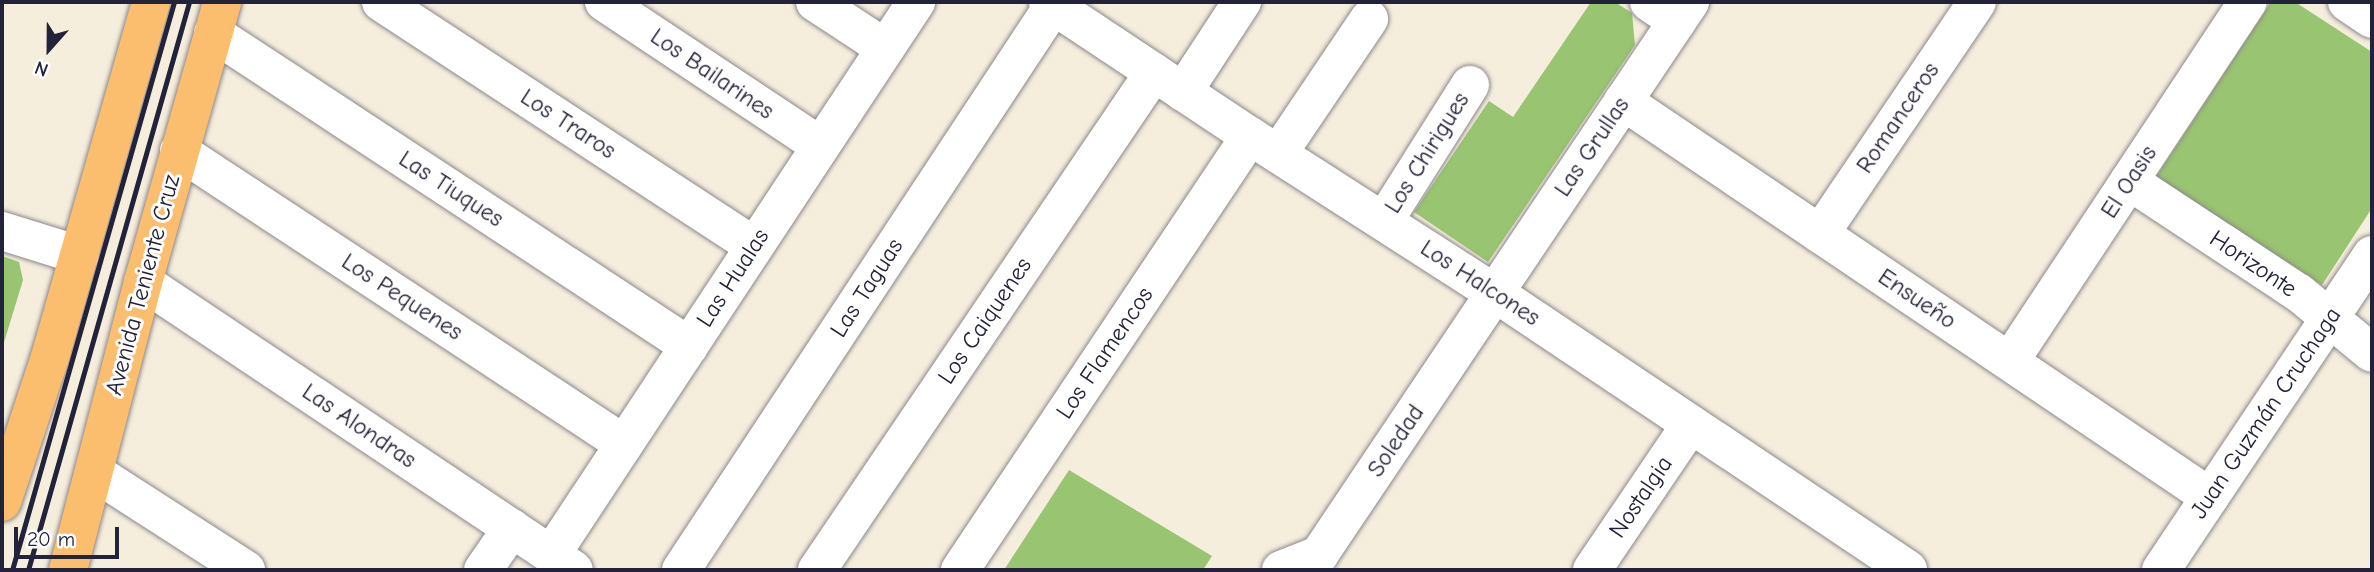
<!DOCTYPE html>
<meta charset="utf-8">
<style>
body{margin:0}
#map{position:relative;width:2374px;height:572px;overflow:hidden;background:#f6eedd;font-family:"Comic Neue",sans-serif}
div>[style]{position:absolute}
.green>*{inset:0;background:#99c471}
.roads{filter:drop-shadow(0 0 2px #8c888c) drop-shadow(0 0 2px #8c888c)}
.minor>*{height:38px;margin:-19px;padding:0 19px;transform-origin:19px;border-radius:19px;background:#fff}
.major>*{height:38px;margin:-19px;padding:0 19px;transform-origin:19px;border-radius:19px;background:#fbbd6e}
.rail>*{height:5px;margin:-2.5px;padding:0 2.5px;transform-origin:2.5px;border-radius:2.5px;background:#22223b}
span{translate:-50% -50%;white-space:nowrap;text-align:center;line-height:1.15;-webkit-text-stroke:6px #fff;paint-order:stroke}
.street-label{font-size:24px;color:#22223b}
.frame{position:absolute;inset:0;border:4px solid #22223b;pointer-events:none}
.north{position:absolute;left:14px;top:14px;width:70px;height:70px;-webkit-text-stroke:5px #fff;paint-order:stroke;rotate:201deg;font-size:19px;font-weight:700;line-height:28px;text-align:center;color:#22223b}
.north::after{content:'';display:block;margin:auto;width:24px;height:32px;background:#22223b;clip-path:polygon(50% 0,100% 100%,50% 72%,0 100%)}
.scale{position:absolute;left:14px;top:527px;width:105px;height:32px;box-sizing:border-box;border:4px solid #22223b;border-top:0;padding-left:9px;font-size:21px;line-height:24px;white-space:nowrap;color:#22223b;-webkit-text-stroke:5px #fff;paint-order:stroke}
</style>
<div id="map">
<div class="green">
<div style="clip-path:polygon(1591px 2px,1615px 2px,1632px 13px,1635px 45px,1488px 262px,1414px 212px,1489px 101px,1513px 117px)"></div>
<div style="clip-path:polygon(2271px 2px,2295px 2px,2372px 52px,2372px 208px,2322px 285px,2156px 177px)"></div>
<div style="clip-path:polygon(2px 256px,19px 262px,23px 280px,2px 349px)"></div>
<div style="clip-path:polygon(1069px 470px,1212px 556px,1203px 570px,1004px 570px)"></div>
</div>
<div class="roads">
<div class="minor">
<div style="left:381px;top:2px;width:446px;rotate:33.2deg"></div>
<div style="left:604px;top:2px;width:260px;rotate:33.6deg"></div>
<div style="left:815px;top:2px;width:84px;rotate:33.3deg"></div>
<div style="left:1048px;top:2px;width:242px;rotate:33.6deg"></div>
<div style="left:1250px;top:136px;width:291px;rotate:32.7deg"></div>
<div style="left:1495px;top:293px;width:497px;rotate:33.8deg"></div>
<div style="left:1649px;top:2px;width:34px;rotate:34deg"></div>
<div style="left:2347px;top:2px;width:30px;rotate:34deg"></div>
<div style="left:213px;top:33px;width:570px;rotate:33.33deg"></div>
<div style="left:1183px;top:92px;width:108px;rotate:-56.8deg"></div>
<div style="left:1623px;top:101px;width:708px;rotate:34deg"></div>
<div style="left:179px;top:151px;width:533px;rotate:33.36deg"></div>
<div style="left:1278px;top:154px;width:163px;rotate:-56deg"></div>
<div style="left:2129px;top:181px;width:204px;rotate:33.4deg"></div>
<div style="left:2299px;top:293px;width:94px;rotate:39.4deg"></div>
<div style="left:1384px;top:221px;width:161px;rotate:-57.7deg"></div>
<div style="left:2px;top:231px;width:81px;rotate:17.3deg"></div>
<div style="left:1820px;top:234px;width:280px;rotate:-55.9deg"></div>
<div style="left:143px;top:282px;width:518px;rotate:33.75deg"></div>
<div style="left:2010px;top:361px;width:431px;rotate:-56.5deg"></div>
<div style="left:94px;top:472px;width:181px;rotate:32.8deg"></div>
<div style="left:551px;top:555px;width:663px;rotate:-56.57deg"></div>
<div style="left:483px;top:570px;width:51px;rotate:-55.4deg"></div>
<div style="left:681px;top:570px;width:676px;rotate:-56.59deg"></div>
<div style="left:817px;top:570px;width:601px;rotate:-55.91deg"></div>
<div style="left:960px;top:570px;width:522px;rotate:-56.25deg"></div>
<div style="left:1281px;top:570px;width:41px;rotate:-21.5deg"></div>
<div style="left:1319px;top:555px;width:666px;rotate:-56.14deg"></div>
<div style="left:1592px;top:570px;width:176px;rotate:-55.9deg"></div>
<div style="left:2161px;top:570px;width:379px;rotate:-56.2deg"></div>
</div>
<div class="major">
<div style="left:2px;top:502px;width:153px;rotate:-71.7deg"></div>
<div style="left:50px;top:357px;width:369px;rotate:-74.1deg"></div>
<div style="left:68px;top:570px;width:298px;rotate:-75.4deg"></div>
<div style="left:143px;top:282px;width:291px;rotate:-74.2deg"></div>
</div>
</div>
<div class="rail">
<div style="left:12px;top:570px;width:591px;rotate:-74.08deg"></div>
<div style="left:28px;top:570px;width:590px;rotate:-74.17deg"></div>
</div>
<div class="street-label">
<span style="left:712px;top:74px;rotate:34deg">Los Bailarines</span>
<span style="left:1898px;top:118px;rotate:-56deg">Romanceros</span>
<span style="left:568px;top:124px;rotate:33deg">Los Traros</span>
<span style="left:1592px;top:147px;rotate:-56deg">Las Grullas</span>
<span style="left:1427px;top:153px;rotate:-58deg">Los Chirigues</span>
<span style="left:2129px;top:182px;rotate:-57deg">El Oasis</span>
<span style="left:451px;top:189px;rotate:33deg">Las Tiuques</span>
<span style="left:2253px;top:264px;rotate:34deg">Horizonte</span>
<span style="left:733px;top:278px;rotate:-57deg">Las Hualas</span>
<span style="left:1480px;top:283px;rotate:33deg">Los Halcones</span>
<span style="left:143px;top:285px;rotate:-75deg">Avenida Teniente Cruz</span>
<span style="left:867px;top:288px;rotate:-57deg">Las Taguas</span>
<span style="left:402px;top:297px;rotate:33deg">Los Pequenes</span>
<span style="left:1917px;top:299px;rotate:34deg">Ensueño</span>
<span style="left:985px;top:321px;rotate:-56deg">Los Caiquenes</span>
<span style="left:1105px;top:353px;rotate:-56deg">Los Flamencos</span>
<span style="left:2266px;top:413px;rotate:-56deg">Juan Guzmán Cruchaga</span>
<span style="left:359px;top:426px;rotate:34deg">Las Alondras</span>
<span style="left:1396px;top:441px;rotate:-56deg">Soledad</span>
<span style="left:1641px;top:497px;rotate:-56deg">Nostalgia</span>
</div>
<div class="frame"></div>
<div class="north">N</div>
<div class="scale">20 m</div>
</div>
